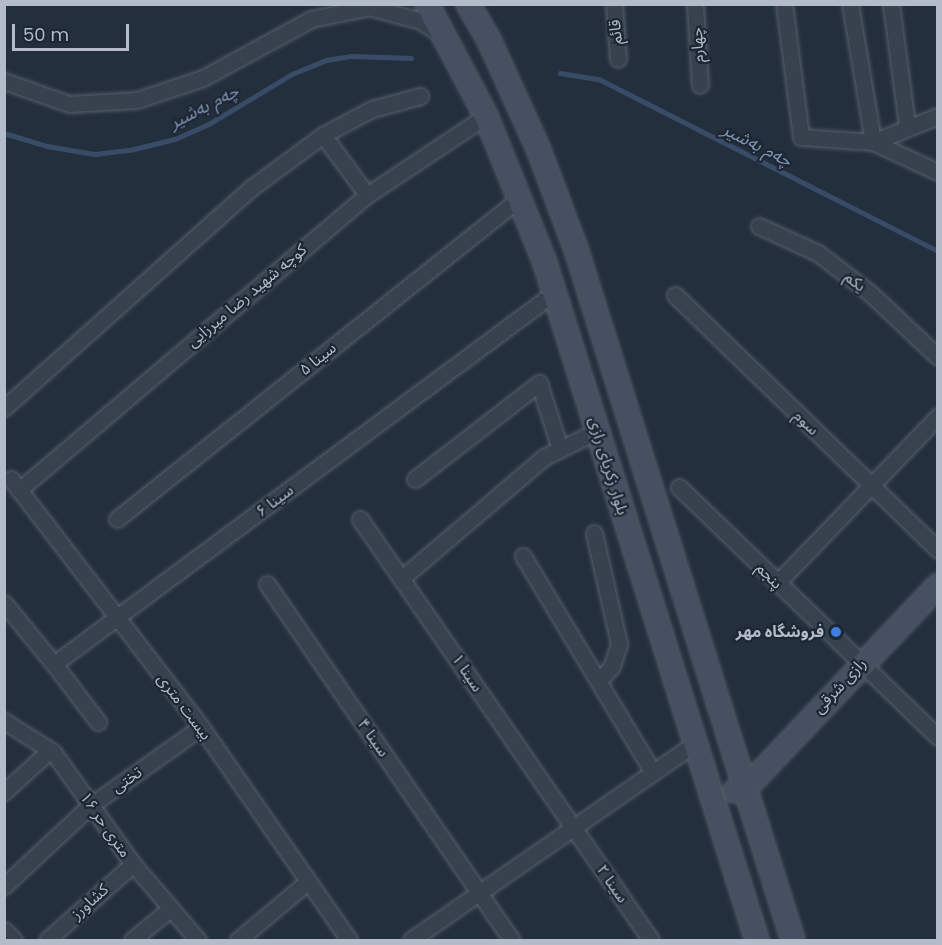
<!DOCTYPE html>
<meta charset="utf-8">
<style>
body{margin:0}
#map{position:relative;width:942px;height:945px;overflow:hidden;background:#242f3e;font-family:Poppins,"Noto Sans Arabic",sans-serif}
div>[style]{position:absolute}
.stream>*{height:4.5px;margin:-2.25px;padding:0 2.25px;transform-origin:2.25px;border-radius:2.25px;background:#394c67}
.roads{filter:drop-shadow(0 0 2px #565f6c) drop-shadow(0 0 2px #565f6c)}
.street>*{height:15px;margin:-7.5px;padding:0 7.5px;transform-origin:7.5px;border-radius:7.5px;background:#38414e}
.secondary>*{height:22px;margin:-11px;padding:0 11px;transform-origin:11px;border-radius:11px;background:#465061}
.dots>*{width:16px;height:16px;translate:-50% -50%;box-sizing:border-box;border:3px solid #1d2633;border-radius:50%}
span{translate:-50% -50%;white-space:nowrap;text-align:center;line-height:1.15;-webkit-text-stroke:4.5px #1d2633;paint-order:stroke}
.street-label{font-size:16px;color:#b4bcc9}
.poi-label{font-size:16px;color:#b4bcc9;font-weight:700}
.right{translate:-100% -50%;text-align:right}
.water-label{font-size:18px;color:#7c92b1;font-style:italic}
.frame{position:absolute;inset:0;border:6px solid #b4bcc9;pointer-events:none}
.scale{position:absolute;left:12px;top:24px;width:117px;height:27px;box-sizing:border-box;border:3px solid #b4bcc9;border-top:0;padding-left:8px;font-size:18px;line-height:21px;white-space:nowrap;color:#b4bcc9;-webkit-text-stroke:4px #1d2633;paint-order:stroke}
</style>
<div id="map">
<div class="stream">
<div style="left:560px;top:73px;width:39px;rotate:9deg"></div>
<div style="left:599px;top:79px;width:380px;rotate:26.9deg"></div>
<div style="left:4px;top:133px;width:45px;rotate:16.8deg"></div>
<div style="left:47px;top:146px;width:49px;rotate:9.5deg"></div>
<div style="left:95px;top:154px;width:39px;rotate:-7deg"></div>
<div style="left:134px;top:149px;width:42px;rotate:-13.7deg"></div>
<div style="left:175px;top:139px;width:37px;rotate:-24deg"></div>
<div style="left:209px;top:124px;width:97px;rotate:-31.1deg"></div>
<div style="left:292px;top:74px;width:37px;rotate:-22deg"></div>
<div style="left:326px;top:60px;width:26px;rotate:-9deg"></div>
<div style="left:352px;top:56px;width:59px;rotate:1.9deg"></div>
</div>
<div class="roads">
<div class="street">
<div style="left:371px;top:4px;width:4px;rotate:124deg"></div>
<div style="left:369px;top:7px;width:54px;rotate:15.1deg"></div>
<div style="left:421px;top:21px;width:23px;rotate:34deg"></div>
<div style="left:614px;top:4px;width:55px;rotate:85.8deg"></div>
<div style="left:695px;top:4px;width:81px;rotate:86.5deg"></div>
<div style="left:784px;top:4px;width:134px;rotate:82.7deg"></div>
<div style="left:801px;top:137px;width:72px;rotate:4deg"></div>
<div style="left:873px;top:142px;width:70px;rotate:-21.8deg"></div>
<div style="left:850px;top:4px;width:140px;rotate:80.5deg"></div>
<div style="left:873px;top:142px;width:72px;rotate:24.8deg"></div>
<div style="left:891px;top:4px;width:122px;rotate:82.5deg"></div>
<div style="left:4px;top:81px;width:69px;rotate:19.5deg"></div>
<div style="left:69px;top:104px;width:68px;rotate:-3.4deg"></div>
<div style="left:137px;top:100px;width:70px;rotate:-18.4deg"></div>
<div style="left:203px;top:78px;width:123px;rotate:-28.6deg"></div>
<div style="left:311px;top:19px;width:59px;rotate:-11.7deg"></div>
<div style="left:323px;top:135px;width:74px;rotate:53.7deg"></div>
<div style="left:759px;top:226px;width:65px;rotate:24.6deg"></div>
<div style="left:818px;top:253px;width:66px;rotate:37.6deg"></div>
<div style="left:870px;top:293px;width:93px;rotate:43.3deg"></div>
<div style="left:675px;top:295px;width:366px;rotate:44.1deg"></div>
<div style="left:4px;top:408px;width:331px;rotate:-41.7deg"></div>
<div style="left:251px;top:188px;width:89px;rotate:-36.4deg"></div>
<div style="left:323px;top:135px;width:55px;rotate:-28deg"></div>
<div style="left:372px;top:109px;width:50px;rotate:-15.2deg"></div>
<div style="left:11px;top:479px;width:312px;rotate:52.5deg"></div>
<div style="left:201px;top:727px;width:259px;rotate:55.2deg"></div>
<div style="left:415px;top:479px;width:157px;rotate:-37.7deg"></div>
<div style="left:539px;top:383px;width:69px;rotate:72.3deg"></div>
<div style="left:679px;top:487px;width:360px;rotate:44deg"></div>
<div style="left:19px;top:490px;width:456px;rotate:-40.3deg"></div>
<div style="left:367px;top:195px;width:143px;rotate:-33.6deg"></div>
<div style="left:117px;top:519px;width:515px;rotate:-38.54deg"></div>
<div style="left:360px;top:519px;width:512px;rotate:55.35deg"></div>
<div style="left:594px;top:533px;width:114px;rotate:77.3deg"></div>
<div style="left:619px;top:644px;width:23px;rotate:108deg"></div>
<div style="left:612px;top:666px;width:20px;rotate:131deg"></div>
<div style="left:523px;top:556px;width:252px;rotate:59deg"></div>
<div style="left:402px;top:578px;width:187px;rotate:-40.4deg"></div>
<div style="left:544px;top:457px;width:59px;rotate:-26.1deg"></div>
<div style="left:777px;top:583px;width:232px;rotate:-46deg"></div>
<div style="left:267px;top:584px;width:432px;rotate:55.5deg"></div>
<div style="left:4px;top:603px;width:79px;rotate:50.7deg"></div>
<div style="left:4px;top:721px;width:58px;rotate:32.3deg"></div>
<div style="left:53px;top:752px;width:138px;rotate:54.5deg"></div>
<div style="left:133px;top:864px;width:100px;rotate:49.5deg"></div>
<div style="left:98px;top:722px;width:73px;rotate:-127.2deg"></div>
<div style="left:54px;top:664px;width:623px;rotate:-36.58deg"></div>
<div style="left:4px;top:792px;width:62px;rotate:-42.4deg"></div>
<div style="left:4px;top:886px;width:119px;rotate:-43deg"></div>
<div style="left:91px;top:805px;width:135px;rotate:-35.3deg"></div>
<div style="left:4px;top:930px;width:14px;rotate:45deg"></div>
<div style="left:47px;top:940px;width:115px;rotate:-41.5deg"></div>
<div style="left:132px;top:940px;width:49px;rotate:-39.2deg"></div>
<div style="left:238px;top:940px;width:90px;rotate:-40deg"></div>
<div style="left:411px;top:940px;width:346px;rotate:-34.7deg"></div>
</div>
<div class="secondary">
<div style="left:427px;top:4px;width:127px;rotate:62.2deg"></div>
<div style="left:486px;top:116px;width:155px;rotate:68.1deg"></div>
<div style="left:544px;top:260px;width:713px;rotate:72.61deg"></div>
<div style="left:468px;top:4px;width:42px;rotate:59.7deg"></div>
<div style="left:489px;top:40px;width:119px;rotate:65.6deg"></div>
<div style="left:538px;top:148px;width:108px;rotate:69.4deg"></div>
<div style="left:576px;top:249px;width:724px;rotate:72.57deg"></div>
<div style="left:735px;top:791px;width:11px;rotate:-15deg"></div>
<div style="left:746px;top:788px;width:279px;rotate:-46.5deg"></div>
</div>
</div>
<div class="dots">
<div style="left:836px;top:632px;background:#3f7fe0"></div>
</div>
<div class="street-label">
<span style="left:616px;top:32px;rotate:-95deg">قائم</span>
<span style="left:698px;top:45px;rotate:-93deg">چهارم</span>
<span style="left:855px;top:282px;rotate:38deg">یکم</span>
<span style="left:247px;top:296px;rotate:-40deg">کوچه شهید رضا میرزایی</span>
<span style="left:318px;top:359px;rotate:-39deg">سینا ۵</span>
<span style="left:806px;top:423px;rotate:44deg">سوم</span>
<span style="left:608px;top:466px;rotate:73deg">بلوار زکریای رازی</span>
<span style="left:275px;top:501px;rotate:-37deg">سینا ۶</span>
<span style="left:769px;top:576px;rotate:45deg">پنجم</span>
<span style="left:467px;top:673px;rotate:56deg">۱ سینا</span>
<span style="left:840px;top:686px;rotate:-47deg">رازی شرقی</span>
<span style="left:184px;top:707px;rotate:53deg">بیست متری</span>
<span style="left:373px;top:738px;rotate:55deg">سینا ۴</span>
<span style="left:127px;top:780px;rotate:-35deg">تختی</span>
<span style="left:105px;top:825px;rotate:55deg">۱۶ متری حر</span>
<span style="left:612px;top:884px;rotate:55deg">سینا ۲</span>
<span style="left:90px;top:902px;rotate:-42deg">کشاورز</span>
</div>
<div class="poi-label">
<span class="right" style="left:824px;top:632px">فروشگاه مهر</span>
</div>
<div class="water-label">
<span style="left:204px;top:107px;rotate:-27deg">چەم بەشیر</span>
<span style="left:757px;top:145px;rotate:27deg">چەم بەشیر</span>
</div>
<div class="frame"></div>
<div class="scale">50 m</div>
</div>
